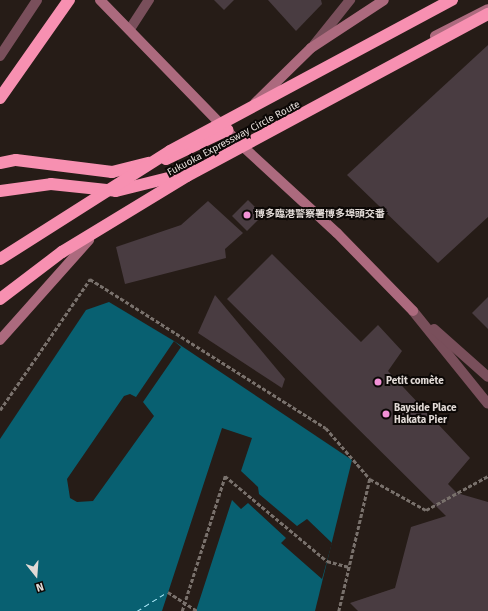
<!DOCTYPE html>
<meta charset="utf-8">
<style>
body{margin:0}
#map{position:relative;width:488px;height:611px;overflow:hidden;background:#261c17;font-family:"Fira Sans","Noto Sans JP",sans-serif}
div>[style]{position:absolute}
.water>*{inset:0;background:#086071}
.pier>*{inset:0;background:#261c17}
.ferry>*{height:1px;margin-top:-0.5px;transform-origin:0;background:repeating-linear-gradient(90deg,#b3efff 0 5px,transparent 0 9px)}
.building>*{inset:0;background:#493c41}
.path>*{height:2.5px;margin-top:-1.25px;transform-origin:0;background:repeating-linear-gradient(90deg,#79716c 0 4px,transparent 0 6px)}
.street>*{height:10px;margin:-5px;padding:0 5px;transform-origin:5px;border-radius:5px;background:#794f5b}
.secondary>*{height:10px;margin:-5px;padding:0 5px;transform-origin:5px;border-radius:5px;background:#ac6a7e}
.highway>*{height:12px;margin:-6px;padding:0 6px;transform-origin:6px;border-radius:6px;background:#f790b1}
.highway-bridge>*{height:12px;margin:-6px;padding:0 6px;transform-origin:6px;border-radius:6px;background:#f790b1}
.dots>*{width:11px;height:11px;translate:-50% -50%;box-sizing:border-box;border:2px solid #0c0806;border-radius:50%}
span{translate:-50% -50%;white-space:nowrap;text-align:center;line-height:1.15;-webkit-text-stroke:4px #0c0806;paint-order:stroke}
.street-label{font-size:10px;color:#e1dad6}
.poi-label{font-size:10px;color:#e1dad6;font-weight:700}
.left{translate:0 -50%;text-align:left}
.north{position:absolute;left:16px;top:555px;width:40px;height:40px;-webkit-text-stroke:3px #0c0806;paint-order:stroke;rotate:163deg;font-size:11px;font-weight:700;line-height:16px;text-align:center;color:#e1dad6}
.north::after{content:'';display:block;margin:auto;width:14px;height:18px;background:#e1dad6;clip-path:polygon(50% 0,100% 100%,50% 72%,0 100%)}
</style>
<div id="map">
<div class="water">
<div style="clip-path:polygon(109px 302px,174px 341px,352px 460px,315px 611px,0 611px,0 439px,86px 310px)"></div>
</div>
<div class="pier">
<div style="clip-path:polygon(174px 341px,181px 347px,143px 402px,154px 416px,93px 501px,77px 502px,70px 498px,67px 479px,124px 396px,130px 394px,136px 397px)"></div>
<div style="clip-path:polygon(222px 428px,252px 438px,241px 471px,258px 487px,259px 494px,297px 526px,307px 519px,332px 543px,322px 579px,281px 543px,286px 538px,248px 503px,241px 509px,232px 500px,196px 611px,162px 611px)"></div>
</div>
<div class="ferry">
<div style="left:137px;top:611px;width:36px;rotate:-32deg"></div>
</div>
<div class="building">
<div style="clip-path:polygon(214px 0,234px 0,224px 10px)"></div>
<div style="clip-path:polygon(268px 0,321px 0,322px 4px,296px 31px)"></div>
<div style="clip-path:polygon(488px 45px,488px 217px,438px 263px,347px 175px)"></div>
<div style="clip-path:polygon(248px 200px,263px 215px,247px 231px,232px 216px)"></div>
<div style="clip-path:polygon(208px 201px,243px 233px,225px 249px,226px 258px,125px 284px,116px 247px,181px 225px)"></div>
<div style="clip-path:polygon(272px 254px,361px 342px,378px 325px,402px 351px,388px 371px,470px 458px,448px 484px,457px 493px,488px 502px,488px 611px,358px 611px,350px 603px,395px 588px,411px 527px,446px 516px,227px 299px)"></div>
<div style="clip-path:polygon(215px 295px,285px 379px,282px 388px,198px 333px)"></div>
<div style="clip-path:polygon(488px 297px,488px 329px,472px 313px)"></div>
</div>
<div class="path">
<div style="left:0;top:410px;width:159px;rotate:-55.5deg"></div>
<div style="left:90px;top:279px;width:279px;rotate:32.3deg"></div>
<div style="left:326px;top:428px;width:67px;rotate:49.2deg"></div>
<div style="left:370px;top:479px;width:136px;rotate:103.2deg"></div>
<div style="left:370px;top:479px;width:64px;rotate:29deg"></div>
<div style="left:426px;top:510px;width:71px;rotate:-28.7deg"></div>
<div style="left:168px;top:592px;width:35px;rotate:33deg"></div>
<div style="left:182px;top:611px;width:142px;rotate:-72.3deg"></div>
<div style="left:225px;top:476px;width:133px;rotate:39.8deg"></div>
<div style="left:327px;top:561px;width:24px;rotate:15deg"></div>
</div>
<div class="street">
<div style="left:130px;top:29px;width:35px;rotate:-57deg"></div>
<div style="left:314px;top:45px;width:58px;rotate:-51.3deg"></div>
<div style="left:0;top:56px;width:67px;rotate:-56.5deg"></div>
<div style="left:413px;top:311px;width:119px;rotate:51.1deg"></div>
<div style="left:434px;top:329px;width:72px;rotate:41.6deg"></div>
</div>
<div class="secondary">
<div style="left:100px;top:0;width:198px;rotate:45.8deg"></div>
<div style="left:238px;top:142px;width:134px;rotate:42.6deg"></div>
<div style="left:337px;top:233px;width:109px;rotate:45.7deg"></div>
<div style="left:435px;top:36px;width:59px;rotate:-27deg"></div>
<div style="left:255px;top:103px;width:78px;rotate:-44.5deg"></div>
<div style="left:311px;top:48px;width:87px;rotate:-33.3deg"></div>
<div style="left:0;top:340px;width:134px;rotate:-48.3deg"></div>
</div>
<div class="highway">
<div style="left:0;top:98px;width:120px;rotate:-54.9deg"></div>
<div style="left:166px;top:159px;width:68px;rotate:-25.4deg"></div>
<div style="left:0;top:163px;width:16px;rotate:-11deg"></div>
<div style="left:16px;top:160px;width:97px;rotate:7.1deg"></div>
<div style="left:112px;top:172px;width:38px;rotate:-14deg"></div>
<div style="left:0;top:191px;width:51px;rotate:-7.8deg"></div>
<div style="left:51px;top:184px;width:65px;rotate:6.1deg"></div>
<div style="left:116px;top:191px;width:62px;rotate:-14deg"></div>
<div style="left:176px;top:176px;width:16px;rotate:-30deg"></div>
</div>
<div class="highway-bridge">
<div style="left:0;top:259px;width:201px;rotate:-32.4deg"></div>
<div style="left:170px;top:151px;width:320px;rotate:-28.2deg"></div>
<div style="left:0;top:299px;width:78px;rotate:-37.2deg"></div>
<div style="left:62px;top:252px;width:146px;rotate:-31.3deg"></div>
<div style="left:187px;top:176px;width:342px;rotate:-28.3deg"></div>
</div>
<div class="dots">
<div style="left:247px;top:215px;background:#f291d6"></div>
<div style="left:378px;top:382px;background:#f291d6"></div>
<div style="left:386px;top:414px;background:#f291d6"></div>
</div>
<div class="street-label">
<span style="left:234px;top:139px;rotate:-28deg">Fukuoka Expressway Circle Route</span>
</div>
<div class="poi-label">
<span class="left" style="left:255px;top:215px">博多臨港警察署博多埠頭交番</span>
<span class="left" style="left:386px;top:382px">Petit comète</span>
<span class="left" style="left:394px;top:414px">Bayside Place<br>Hakata Pier</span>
</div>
<div class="north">N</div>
</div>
